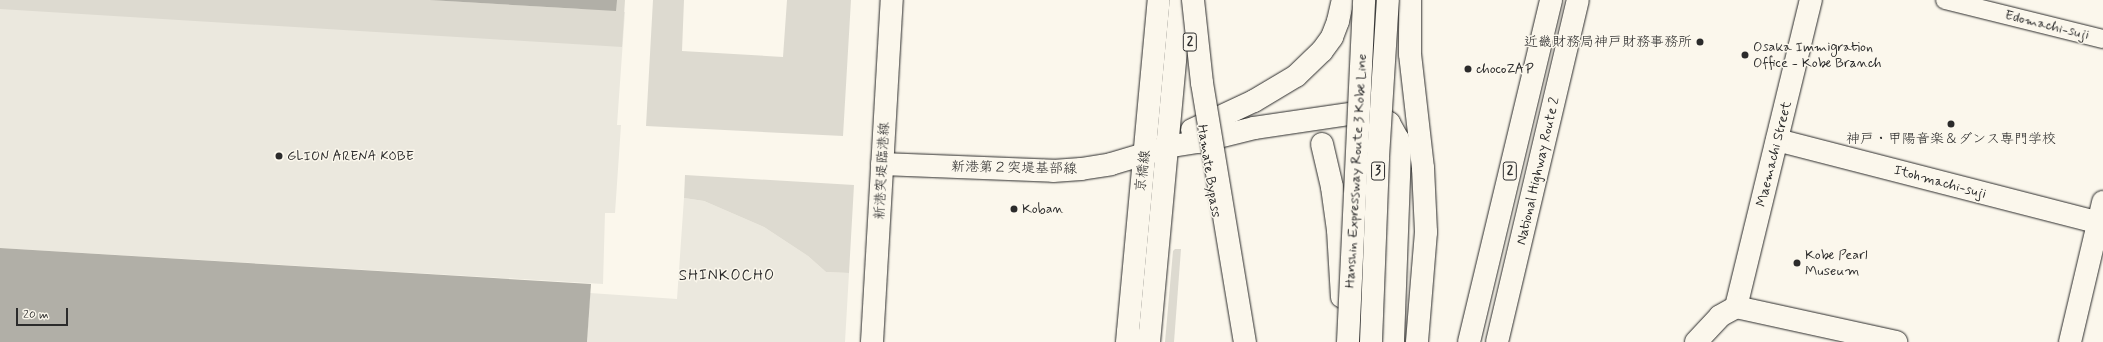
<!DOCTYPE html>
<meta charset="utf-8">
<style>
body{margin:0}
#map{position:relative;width:2103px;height:342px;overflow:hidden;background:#fbf7ec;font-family:Mynerve,"Klee One",sans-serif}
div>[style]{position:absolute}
.built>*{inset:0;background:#ebe8de}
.green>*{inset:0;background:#dddad0}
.water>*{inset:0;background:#b1afa7}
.roads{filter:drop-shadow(0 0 1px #2b2b2b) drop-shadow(0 0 1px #2b2b2b)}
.minor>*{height:18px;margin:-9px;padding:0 9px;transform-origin:9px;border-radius:9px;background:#fbf7ec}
.tertiary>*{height:22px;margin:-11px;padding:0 11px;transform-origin:11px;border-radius:11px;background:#fbf7ec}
.trunk>*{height:22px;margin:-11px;padding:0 11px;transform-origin:11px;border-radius:11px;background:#fbf7ec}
.motorway>*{height:22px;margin:-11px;padding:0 11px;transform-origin:11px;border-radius:11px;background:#fbf7ec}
.bridges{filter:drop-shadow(0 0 1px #2b2b2b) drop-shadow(0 0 1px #2b2b2b)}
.motorway-bridge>*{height:22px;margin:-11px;padding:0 11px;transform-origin:11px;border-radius:11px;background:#fbf7ec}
.dots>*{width:11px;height:11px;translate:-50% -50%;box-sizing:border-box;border:2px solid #fbf7ec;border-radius:50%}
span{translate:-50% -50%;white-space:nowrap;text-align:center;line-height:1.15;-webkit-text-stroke:3px #fbf7ec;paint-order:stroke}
.shield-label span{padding:1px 3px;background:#fbf7ec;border:1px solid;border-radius:3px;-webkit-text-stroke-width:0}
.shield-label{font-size:13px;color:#2b2b2b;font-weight:700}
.street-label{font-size:14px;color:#2b2b2b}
.poi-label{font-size:14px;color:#2b2b2b}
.right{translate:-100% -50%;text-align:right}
.left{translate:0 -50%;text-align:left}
.neighbourhood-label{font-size:15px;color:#2b2b2b;letter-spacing:1px}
.scale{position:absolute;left:16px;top:308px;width:52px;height:18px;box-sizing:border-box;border:2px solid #2b2b2b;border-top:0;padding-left:5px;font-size:12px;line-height:14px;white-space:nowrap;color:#2b2b2b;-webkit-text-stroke:3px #fbf7ec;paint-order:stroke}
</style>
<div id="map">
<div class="built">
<div style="clip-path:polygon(0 0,428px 0,625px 12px,617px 125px,621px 125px,615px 213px,605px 213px,603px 284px,0 248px)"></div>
<div style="clip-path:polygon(684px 198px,704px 201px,764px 227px,808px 256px,826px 272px,849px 273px,845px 342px,587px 342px,590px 293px,677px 299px)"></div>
</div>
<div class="green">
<div style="clip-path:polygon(0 0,428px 0,580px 9px,581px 0,625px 0,622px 47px,0 9px)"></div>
<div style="clip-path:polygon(653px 0,684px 0,682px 51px,783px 57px,787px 0,851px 0,843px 136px,646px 126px)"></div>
<div style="clip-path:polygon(685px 175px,854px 185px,849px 273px,826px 272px,808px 256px,764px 227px,704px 201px,684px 198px)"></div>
<div style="clip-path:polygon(1175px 249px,1181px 249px,1174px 342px,1165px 342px,1173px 251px)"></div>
</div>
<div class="water">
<div style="clip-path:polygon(429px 0,617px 0,616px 11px)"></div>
<div style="clip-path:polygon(0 248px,591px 284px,587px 342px,0 342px)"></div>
</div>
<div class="roads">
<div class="minor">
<div style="left:1945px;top:0;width:163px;rotate:13.9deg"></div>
</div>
<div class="tertiary">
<div style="left:1777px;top:140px;width:337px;rotate:14.4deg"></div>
<div style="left:882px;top:164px;width:171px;rotate:2.3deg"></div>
<div style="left:1053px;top:171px;width:28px;rotate:-4deg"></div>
<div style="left:1081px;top:169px;width:30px;rotate:-9deg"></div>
<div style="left:1111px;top:164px;width:49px;rotate:-16.6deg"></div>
<div style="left:1736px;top:307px;width:316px;rotate:-76.3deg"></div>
<div style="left:1736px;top:307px;width:164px;rotate:12.3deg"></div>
<div style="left:872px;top:342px;width:343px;rotate:-86.7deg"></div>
<div style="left:1127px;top:342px;width:343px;rotate:-84.7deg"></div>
<div style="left:1149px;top:342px;width:343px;rotate:-84.7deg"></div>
<div style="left:1696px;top:342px;width:35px;rotate:-47deg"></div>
<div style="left:1720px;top:316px;width:18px;rotate:-29deg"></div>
<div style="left:2070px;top:342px;width:144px;rotate:-76.7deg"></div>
</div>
<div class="trunk">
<div style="left:1469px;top:342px;width:352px;rotate:-76.5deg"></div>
<div style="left:1497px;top:342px;width:351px;rotate:-76.7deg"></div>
</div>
<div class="motorway">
<div style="left:1410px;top:0;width:54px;rotate:90deg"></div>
<div style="left:1410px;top:54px;width:115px;rotate:83.5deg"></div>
<div style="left:1423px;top:168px;width:64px;rotate:87.3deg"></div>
<div style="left:1426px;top:232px;width:110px;rotate:94.7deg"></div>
<div style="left:1192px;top:130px;width:68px;rotate:-25.1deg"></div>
<div style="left:1254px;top:101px;width:49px;rotate:-30.8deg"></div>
<div style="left:1296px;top:76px;width:36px;rotate:-44deg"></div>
<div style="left:1322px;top:51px;width:17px;rotate:-54deg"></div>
<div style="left:1332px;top:37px;width:17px;rotate:-69deg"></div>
<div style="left:1338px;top:21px;width:22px;rotate:-77deg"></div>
<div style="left:1322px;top:144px;width:44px;rotate:76.9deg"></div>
<div style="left:1332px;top:187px;width:43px;rotate:82.1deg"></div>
<div style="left:1338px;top:230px;width:67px;rotate:86.6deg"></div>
<div style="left:1166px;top:147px;width:32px;rotate:-9deg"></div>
<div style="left:1198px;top:142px;width:58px;rotate:-14deg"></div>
<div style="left:1254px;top:128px;width:102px;rotate:-8.4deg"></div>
<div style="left:1355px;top:113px;width:20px;rotate:3deg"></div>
<div style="left:1375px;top:114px;width:17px;rotate:33deg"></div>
<div style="left:1389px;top:123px;width:18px;rotate:61deg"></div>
<div style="left:1398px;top:139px;width:11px;rotate:80deg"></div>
<div style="left:1400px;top:150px;width:192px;rotate:92.1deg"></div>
<div style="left:1128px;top:332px;width:12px;rotate:59deg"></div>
</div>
</div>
<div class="bridges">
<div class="motorway-bridge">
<div style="left:1193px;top:0;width:83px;rotate:83.8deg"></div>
<div style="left:1202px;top:83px;width:263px;rotate:80.6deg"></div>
<div style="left:1348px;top:342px;width:342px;rotate:-87.3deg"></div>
<div style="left:1371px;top:342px;width:185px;rotate:-87.8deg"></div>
<div style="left:1378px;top:157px;width:157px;rotate:-86.4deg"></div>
</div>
</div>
<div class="dots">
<div style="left:1700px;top:42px;background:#2b2b2b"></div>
<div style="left:1745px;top:55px;background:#2b2b2b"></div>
<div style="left:1468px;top:69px;background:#2b2b2b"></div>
<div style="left:1951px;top:124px;background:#2b2b2b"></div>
<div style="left:279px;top:156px;background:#2b2b2b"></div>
<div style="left:1014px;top:209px;background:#2b2b2b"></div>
<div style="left:1797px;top:263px;background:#2b2b2b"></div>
</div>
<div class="shield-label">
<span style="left:1190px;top:42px">2</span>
<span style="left:1378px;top:171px">3</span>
<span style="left:1510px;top:171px">2</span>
</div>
<div class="street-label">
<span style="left:2047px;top:25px;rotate:14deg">Edomachi-suji</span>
<span style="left:1774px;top:154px;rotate:-76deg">Maemachi Street</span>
<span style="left:1014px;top:168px;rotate:1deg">新港第２突堤基部線</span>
<span style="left:882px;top:171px;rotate:-87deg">新港突堤臨港線</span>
<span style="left:1143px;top:171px;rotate:-83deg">京橋線</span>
<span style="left:1209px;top:171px;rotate:81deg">Hamate Bypass</span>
<span style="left:1356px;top:171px;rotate:-87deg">Hanshin Expressway Route 3 Kobe Line</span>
<span style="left:1538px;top:171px;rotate:-77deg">National Highway Route 2</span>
<span style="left:1940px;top:182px;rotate:15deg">Itohmachi-suji</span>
</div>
<div class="poi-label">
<span class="right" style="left:1692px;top:42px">近畿財務局神戸財務事務所</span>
<span class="left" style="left:1753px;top:55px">Osaka Immigration<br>Office - Kobe Branch</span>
<span class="left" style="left:1476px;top:69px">chocoZAP</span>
<span style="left:1951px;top:139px">神戸・甲陽音楽＆ダンス専門学校</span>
<span class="left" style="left:287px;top:156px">GLION ARENA KOBE</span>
<span class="left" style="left:1022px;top:209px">Koban</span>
<span class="left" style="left:1805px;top:263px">Kobe Pearl<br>Museum</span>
</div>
<div class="neighbourhood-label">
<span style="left:727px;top:277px">SHINKOCHO</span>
</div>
<div class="scale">20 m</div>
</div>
